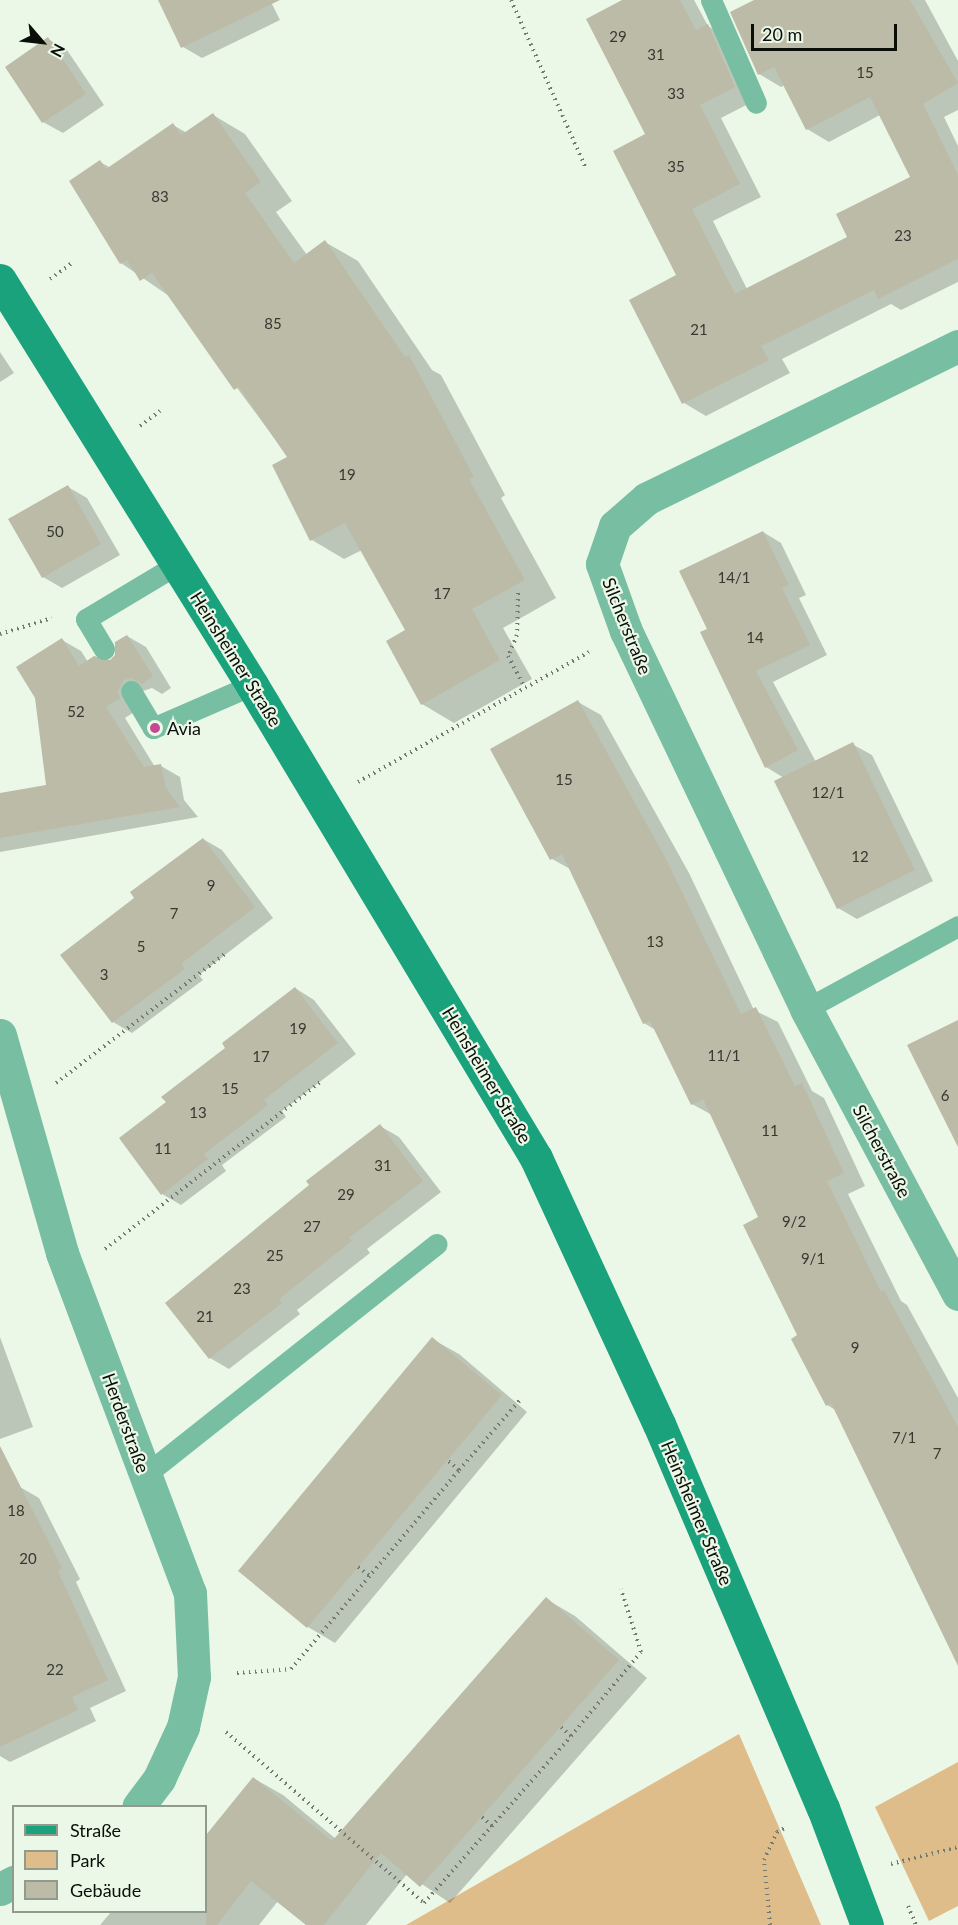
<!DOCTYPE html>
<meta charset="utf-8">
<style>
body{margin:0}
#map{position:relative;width:958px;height:1925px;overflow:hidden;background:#ecf8e7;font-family:Lato,sans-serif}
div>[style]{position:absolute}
.green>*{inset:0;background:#dfbd8a}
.shadow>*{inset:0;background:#0003}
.building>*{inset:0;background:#bbbba8}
.path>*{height:4px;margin-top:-2px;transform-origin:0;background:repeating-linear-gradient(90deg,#727a6f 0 1.5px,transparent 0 6px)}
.lane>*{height:21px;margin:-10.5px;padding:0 10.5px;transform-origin:10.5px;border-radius:10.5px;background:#78bea3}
.street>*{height:33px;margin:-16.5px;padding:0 16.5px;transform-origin:16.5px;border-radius:16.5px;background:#78bea3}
.secondary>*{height:33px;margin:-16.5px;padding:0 16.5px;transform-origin:16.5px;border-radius:16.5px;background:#1aa27c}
.dots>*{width:16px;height:16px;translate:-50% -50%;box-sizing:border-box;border:3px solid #ecf8e7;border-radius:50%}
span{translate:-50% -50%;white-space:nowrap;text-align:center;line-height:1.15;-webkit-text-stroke:4.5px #ecf8e7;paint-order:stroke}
.number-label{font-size:15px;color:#363931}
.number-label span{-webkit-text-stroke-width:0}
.street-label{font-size:18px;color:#0a0e09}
.poi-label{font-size:18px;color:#0a0e09}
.left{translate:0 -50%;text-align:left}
.legend{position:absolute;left:12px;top:1805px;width:195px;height:108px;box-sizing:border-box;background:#ecf8e7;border:2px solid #929a8e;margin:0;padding:8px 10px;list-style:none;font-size:18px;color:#0a0e09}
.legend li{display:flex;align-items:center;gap:12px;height:30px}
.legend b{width:30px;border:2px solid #929a8e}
.north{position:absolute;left:12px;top:12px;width:60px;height:60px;-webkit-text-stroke:4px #ecf8e7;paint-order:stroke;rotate:118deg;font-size:16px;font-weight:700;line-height:24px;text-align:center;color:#0a0e09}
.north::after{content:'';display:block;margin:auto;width:21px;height:27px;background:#0a0e09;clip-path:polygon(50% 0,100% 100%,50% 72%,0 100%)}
.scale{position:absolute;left:751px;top:24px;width:146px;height:27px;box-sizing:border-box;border:3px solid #0a0e09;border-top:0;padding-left:8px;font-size:18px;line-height:21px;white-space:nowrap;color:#0a0e09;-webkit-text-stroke:4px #ecf8e7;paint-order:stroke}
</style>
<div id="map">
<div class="green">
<div style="clip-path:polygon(739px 1734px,821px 1925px,406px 1925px)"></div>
<div style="clip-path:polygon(958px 1762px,958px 1906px,929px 1921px,875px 1807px)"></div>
</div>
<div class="shadow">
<div style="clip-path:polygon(160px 0,270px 0,280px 20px,202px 58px,183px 47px)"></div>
<div style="clip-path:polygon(625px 0,694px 0,708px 26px,729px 38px,756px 100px,721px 118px,761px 197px,713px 221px,747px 289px,849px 237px,912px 178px,880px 115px,829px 142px,807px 129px,785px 85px,781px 87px,759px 74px,757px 0,925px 0,958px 61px,958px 110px,944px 117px,958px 146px,958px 282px,901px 310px,891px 304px,782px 359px,790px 373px,706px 416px,684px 403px,631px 300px,678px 276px,647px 135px)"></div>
<div style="clip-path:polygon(48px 39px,67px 50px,104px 105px,63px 133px,43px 122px,7px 67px)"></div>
<div style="clip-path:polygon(213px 115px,245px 134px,292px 201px,276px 212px,307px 255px,325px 242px,358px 261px,432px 370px,441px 375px,505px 495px,501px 498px,556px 598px,503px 628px,532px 679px,454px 723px,422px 704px,407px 631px,362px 550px,344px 559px,312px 540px,289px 458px,169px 296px,121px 263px,71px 182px,100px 162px,111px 168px,173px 125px,187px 133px)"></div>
<div style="clip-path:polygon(0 352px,14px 373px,0 382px)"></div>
<div style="clip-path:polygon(68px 487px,87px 498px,120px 555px,62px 588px,43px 577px)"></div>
<div style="clip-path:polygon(763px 532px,781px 543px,806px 595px,799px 598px,827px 655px,773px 682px,816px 762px,852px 744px,872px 755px,933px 881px,857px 919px,838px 908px,784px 778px,766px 767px,709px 629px)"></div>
<div style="clip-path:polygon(127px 636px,146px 647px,171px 688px,162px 694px,152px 688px,143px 691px,137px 702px,139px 709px,125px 718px,155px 767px,161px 766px,180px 777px,184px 800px,198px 817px,0 852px,0 794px,48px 786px,62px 640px,81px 651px,88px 662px,111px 662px)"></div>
<div style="clip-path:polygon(578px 702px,601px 715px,689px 873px,754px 1010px,778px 1022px,812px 1091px,824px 1098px,865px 1186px,848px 1194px,901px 1301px,907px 1305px,958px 1398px,958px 1664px,837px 1411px,827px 1405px,760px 1218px,712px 1115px,692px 1104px,657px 1031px,644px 1023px,572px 870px,552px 859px)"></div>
<div style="clip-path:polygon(203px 839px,222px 850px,273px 918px,199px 975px,203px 980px,132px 1033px,113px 1022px)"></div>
<div style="clip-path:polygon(295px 988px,314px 1000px,356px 1054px,282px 1111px,286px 1117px,222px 1165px,226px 1171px,181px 1205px,162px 1194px,168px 1103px)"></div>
<div style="clip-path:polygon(380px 1126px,399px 1137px,441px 1192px,367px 1249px,370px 1253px,297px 1310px,300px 1314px,229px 1369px,210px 1358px,311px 1185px)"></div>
<div style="clip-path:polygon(0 1337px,33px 1427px,0 1439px)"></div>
<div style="clip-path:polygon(432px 1339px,459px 1354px,527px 1412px,335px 1643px,308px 1627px,240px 1570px)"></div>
<div style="clip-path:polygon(20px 1487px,39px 1498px,80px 1579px,76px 1582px,126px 1691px,90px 1708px,96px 1721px,10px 1762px,0 1756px,0 1497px)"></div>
<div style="clip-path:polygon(546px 1599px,575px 1616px,647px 1678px,450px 1903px,407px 1874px,366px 1925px,308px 1925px,278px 1901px,259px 1925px,100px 1925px,111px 1912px,206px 1912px,206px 1838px,253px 1778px,283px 1795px,336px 1839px)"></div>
</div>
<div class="building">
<div style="clip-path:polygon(158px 0,280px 0,181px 48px)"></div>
<div style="clip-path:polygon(622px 0,680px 0,696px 30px,708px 24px,735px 87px,700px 105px,740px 184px,692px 209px,735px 294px,847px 237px,836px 214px,910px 177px,870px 97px,806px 130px,774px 67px,758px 75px,730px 12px,754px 0,910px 0,958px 83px,923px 104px,958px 175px,958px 259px,878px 299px,874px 290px,761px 346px,769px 360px,682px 404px,629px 300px,676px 275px,613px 151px,645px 134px,586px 19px)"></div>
<div style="clip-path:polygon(48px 37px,86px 94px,42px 123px,5px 67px)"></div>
<div style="clip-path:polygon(213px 113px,261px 182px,245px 193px,294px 263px,325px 240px,405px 357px,409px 355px,474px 477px,469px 479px,525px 580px,472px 609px,500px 660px,421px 705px,386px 641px,405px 630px,345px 523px,310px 541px,272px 465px,287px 457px,239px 387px,234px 390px,152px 273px,140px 281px,127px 260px,120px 264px,69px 181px,100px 160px,106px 169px,173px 123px,181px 135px)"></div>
<div style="clip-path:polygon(68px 485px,101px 544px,42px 578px,8px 519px)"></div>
<div style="clip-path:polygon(763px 531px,789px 585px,782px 588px,810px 645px,756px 671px,798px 750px,765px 768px,700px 632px,707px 629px,679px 571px)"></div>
<div style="clip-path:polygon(127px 635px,153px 676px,142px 684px,131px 678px,124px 680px,118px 691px,120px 698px,106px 707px,144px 767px,161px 764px,166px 788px,180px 807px,0 838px,0 793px,46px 785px,35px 698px,16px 667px,62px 638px,79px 666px,94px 656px,110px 660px,115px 655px,115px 642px)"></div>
<div style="clip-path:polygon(578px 700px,666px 859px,741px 1014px,756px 1007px,795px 1086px,802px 1083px,844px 1173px,827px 1181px,881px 1292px,884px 1290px,958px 1427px,958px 1666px,831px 1403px,826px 1406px,791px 1339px,797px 1335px,743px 1225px,758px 1217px,703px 1099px,691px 1105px,650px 1021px,643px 1024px,562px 854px,550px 860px,490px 749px)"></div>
<div style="clip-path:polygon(853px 742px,915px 870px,837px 909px,774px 781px)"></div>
<div style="clip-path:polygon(203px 838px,255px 907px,181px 964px,185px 969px,112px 1023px,60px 955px,134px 898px,130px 892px)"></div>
<div style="clip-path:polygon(295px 987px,338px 1043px,264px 1100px,268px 1105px,204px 1154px,208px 1159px,161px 1195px,119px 1138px,166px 1102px,161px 1097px,225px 1048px,222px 1043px)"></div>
<div style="clip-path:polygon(958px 1020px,958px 1147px,907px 1045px)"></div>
<div style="clip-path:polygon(380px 1124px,423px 1181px,349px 1238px,352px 1241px,279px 1299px,282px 1303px,209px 1359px,165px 1303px,309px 1185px,306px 1181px)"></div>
<div style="clip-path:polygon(432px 1337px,502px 1395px,307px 1628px,238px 1571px)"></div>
<div style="clip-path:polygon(0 1446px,62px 1568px,58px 1571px,108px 1680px,72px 1697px,78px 1710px,0 1747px)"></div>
<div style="clip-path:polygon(546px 1597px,619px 1660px,420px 1887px,381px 1853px,324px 1925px,306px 1925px,251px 1881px,217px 1925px,206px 1925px,206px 1835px,253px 1777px,332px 1841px)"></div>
</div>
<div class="path">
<div style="left:511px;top:0;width:182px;rotate:66deg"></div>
<div style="left:50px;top:279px;width:27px;rotate:-36deg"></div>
<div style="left:140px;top:426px;width:25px;rotate:-37deg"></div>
<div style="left:518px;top:593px;width:42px;rotate:91.4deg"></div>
<div style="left:517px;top:635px;width:23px;rotate:113deg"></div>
<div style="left:508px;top:656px;width:36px;rotate:62deg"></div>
<div style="left:0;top:634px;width:54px;rotate:-17.1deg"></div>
<div style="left:358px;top:782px;width:265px;rotate:-29.4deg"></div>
<div style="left:56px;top:1083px;width:213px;rotate:-37.4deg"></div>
<div style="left:105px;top:1249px;width:272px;rotate:-37.8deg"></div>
<div style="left:459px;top:1470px;width:94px;rotate:-48.9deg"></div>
<div style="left:358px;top:1567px;width:15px;rotate:37deg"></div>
<div style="left:237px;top:1673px;width:54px;rotate:-4.2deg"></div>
<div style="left:291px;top:1669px;width:260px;rotate:-49.8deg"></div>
<div style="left:459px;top:1470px;width:16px;rotate:-140deg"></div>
<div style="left:226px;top:1732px;width:262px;rotate:40.8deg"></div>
<div style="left:424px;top:1903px;width:222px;rotate:-48.6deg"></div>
<div style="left:571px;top:1736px;width:13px;rotate:-138deg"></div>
<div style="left:571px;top:1736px;width:109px;rotate:-50.2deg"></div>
<div style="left:641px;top:1652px;width:66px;rotate:-107.6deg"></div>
<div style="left:482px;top:1817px;width:15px;rotate:42deg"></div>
<div style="left:891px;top:1864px;width:69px;rotate:-14.2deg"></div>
<div style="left:908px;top:1906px;width:21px;rotate:67deg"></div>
<div style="left:770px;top:1925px;width:65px;rotate:-95.3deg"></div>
<div style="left:764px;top:1860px;width:31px;rotate:-65deg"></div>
<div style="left:777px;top:1832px;width:9px;rotate:-27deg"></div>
</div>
<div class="lane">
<div style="left:711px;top:0;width:112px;rotate:66.4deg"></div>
<div style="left:104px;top:649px;width:35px;rotate:-121deg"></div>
<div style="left:86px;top:619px;width:107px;rotate:-30.9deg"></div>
<div style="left:131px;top:691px;width:43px;rotate:59.3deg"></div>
<div style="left:153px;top:728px;width:108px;rotate:-23.5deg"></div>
<div style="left:806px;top:1009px;width:173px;rotate:-28.6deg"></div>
<div style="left:145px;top:1475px;width:372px;rotate:-38.4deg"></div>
</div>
<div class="street">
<div style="left:958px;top:346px;width:347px;rotate:153.9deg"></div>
<div style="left:646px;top:499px;width:41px;rotate:138.9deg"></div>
<div style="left:615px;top:526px;width:40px;rotate:108.9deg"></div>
<div style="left:602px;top:564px;width:71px;rotate:70.3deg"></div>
<div style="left:626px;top:631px;width:419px;rotate:64.5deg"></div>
<div style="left:806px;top:1009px;width:323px;rotate:61.9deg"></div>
<div style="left:0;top:1035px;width:227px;rotate:74.1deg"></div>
<div style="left:62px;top:1253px;width:363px;rotate:69.4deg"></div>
<div style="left:190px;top:1593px;width:84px;rotate:87.3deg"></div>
<div style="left:194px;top:1677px;width:51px;rotate:102.4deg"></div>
<div style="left:183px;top:1727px;width:57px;rotate:114.8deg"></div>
<div style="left:159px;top:1779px;width:34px;rotate:127deg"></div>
<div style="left:0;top:1889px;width:16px;rotate:-27deg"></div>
</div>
<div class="secondary">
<div style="left:0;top:280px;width:477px;rotate:58.1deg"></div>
<div style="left:252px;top:685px;width:552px;rotate:59.02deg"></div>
<div style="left:536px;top:1158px;width:293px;rotate:65.2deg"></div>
<div style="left:659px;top:1424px;width:418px;rotate:66.9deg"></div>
<div style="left:823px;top:1808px;width:125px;rotate:69.4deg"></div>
</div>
<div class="dots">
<div style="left:155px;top:728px;background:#c64895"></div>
</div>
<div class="number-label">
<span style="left:618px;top:37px">29</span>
<span style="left:656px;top:55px">31</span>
<span style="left:865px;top:73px">15</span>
<span style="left:676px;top:94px">33</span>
<span style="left:676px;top:167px">35</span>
<span style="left:160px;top:197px">83</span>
<span style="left:903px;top:236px">23</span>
<span style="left:273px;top:324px">85</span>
<span style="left:699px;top:330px">21</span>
<span style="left:347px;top:475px">19</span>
<span style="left:55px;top:532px">50</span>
<span style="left:734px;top:578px">14/1</span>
<span style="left:442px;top:594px">17</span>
<span style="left:755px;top:638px">14</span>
<span style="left:76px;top:712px">52</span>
<span style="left:564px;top:780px">15</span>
<span style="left:828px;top:793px">12/1</span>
<span style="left:860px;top:857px">12</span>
<span style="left:211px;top:886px">9</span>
<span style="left:174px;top:914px">7</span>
<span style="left:655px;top:942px">13</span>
<span style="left:141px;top:947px">5</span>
<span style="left:104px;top:975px">3</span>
<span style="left:298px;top:1029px">19</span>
<span style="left:724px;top:1056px">11/1</span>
<span style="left:261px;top:1057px">17</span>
<span style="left:230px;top:1089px">15</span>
<span style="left:945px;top:1096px">6</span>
<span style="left:198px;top:1113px">13</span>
<span style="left:770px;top:1131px">11</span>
<span style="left:163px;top:1149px">11</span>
<span style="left:383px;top:1166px">31</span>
<span style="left:346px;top:1195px">29</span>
<span style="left:794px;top:1222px">9/2</span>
<span style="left:312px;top:1227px">27</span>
<span style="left:275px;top:1256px">25</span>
<span style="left:813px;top:1259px">9/1</span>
<span style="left:242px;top:1289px">23</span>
<span style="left:205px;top:1317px">21</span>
<span style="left:855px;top:1348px">9</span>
<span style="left:904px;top:1438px">7/1</span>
<span style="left:937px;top:1454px">7</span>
<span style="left:16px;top:1511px">18</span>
<span style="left:28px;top:1559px">20</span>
<span style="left:55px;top:1670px">22</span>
</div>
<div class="street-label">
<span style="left:627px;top:626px;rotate:68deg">Silcherstraße</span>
<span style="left:236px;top:659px;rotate:58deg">Heinsheimer Straße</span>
<span style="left:487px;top:1075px;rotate:59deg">Heinsheimer Straße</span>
<span style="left:882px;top:1151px;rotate:62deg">Silcherstraße</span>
<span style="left:126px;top:1423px;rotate:70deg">Herderstraße</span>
<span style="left:697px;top:1513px;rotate:67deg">Heinsheimer Straße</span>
</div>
<div class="poi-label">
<span class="left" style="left:167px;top:728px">Avia</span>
</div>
<ul class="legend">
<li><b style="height:8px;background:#1aa27c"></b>Straße</li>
<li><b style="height:16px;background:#dfbd8a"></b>Park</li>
<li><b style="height:16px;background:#bbbba8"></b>Gebäude</li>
</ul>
<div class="north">N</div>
<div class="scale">20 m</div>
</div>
